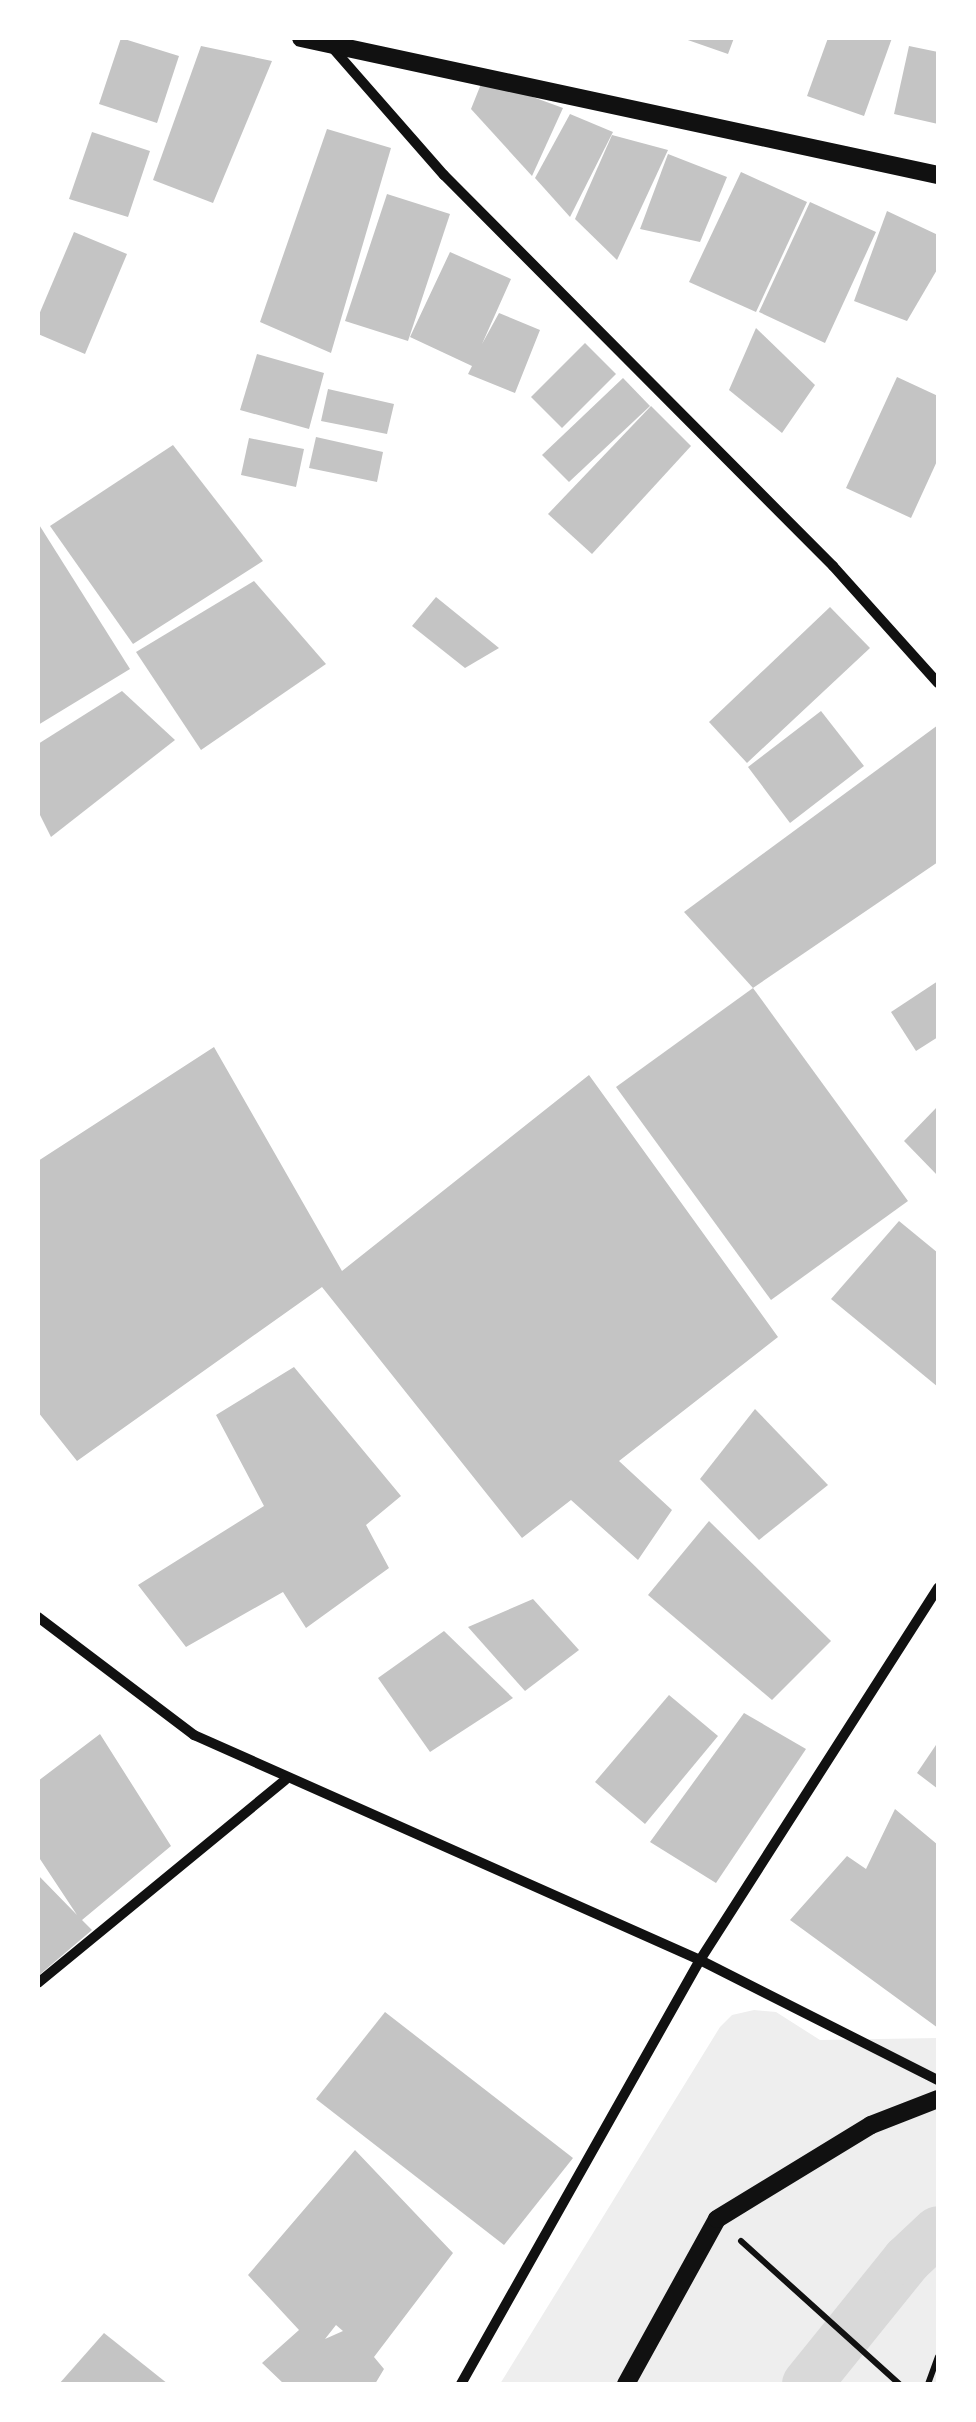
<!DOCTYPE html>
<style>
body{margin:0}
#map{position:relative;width:976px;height:2422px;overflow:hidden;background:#fff;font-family:Commissioner,sans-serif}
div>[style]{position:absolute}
.green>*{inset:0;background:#eee}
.canal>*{height:50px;margin:-25px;padding:0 25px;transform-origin:25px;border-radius:25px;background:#d9d9d9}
.building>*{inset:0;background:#c4c4c4}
.path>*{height:6px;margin:-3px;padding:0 3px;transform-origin:3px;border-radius:3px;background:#111}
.minor>*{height:10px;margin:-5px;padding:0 5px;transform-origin:5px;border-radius:5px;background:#111}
.tertiary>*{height:18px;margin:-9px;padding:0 9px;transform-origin:9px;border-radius:9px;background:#111}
span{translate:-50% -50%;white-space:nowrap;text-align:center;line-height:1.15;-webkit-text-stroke:10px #fff;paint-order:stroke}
.frame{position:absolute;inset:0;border:40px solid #fff;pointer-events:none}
</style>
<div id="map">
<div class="green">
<div style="clip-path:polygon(754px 2010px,776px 2012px,820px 2040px,938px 2038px,938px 2384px,500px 2384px,720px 2027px,732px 2015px)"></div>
</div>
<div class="canal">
<div style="left:807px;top:2384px;width:159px;rotate:-51.1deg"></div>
<div style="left:907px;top:2260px;width:42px;rotate:-43.1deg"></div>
</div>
<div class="building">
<div style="clip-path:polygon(121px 38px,179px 56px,157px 123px,99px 104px)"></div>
<div style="clip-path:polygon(682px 38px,734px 38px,728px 54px)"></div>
<div style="clip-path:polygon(828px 38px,892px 38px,864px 116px,807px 96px)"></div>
<div style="clip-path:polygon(201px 46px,272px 61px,213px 203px,153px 180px)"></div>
<div style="clip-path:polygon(909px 46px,938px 52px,938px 124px,894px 114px)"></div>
<div style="clip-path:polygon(483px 79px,563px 108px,532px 176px,471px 109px)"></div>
<div style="clip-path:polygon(570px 114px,613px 132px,570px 217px,535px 178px)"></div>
<div style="clip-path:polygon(327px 129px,391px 148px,331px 353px,260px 322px)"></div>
<div style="clip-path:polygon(92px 132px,150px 151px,128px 217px,69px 199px)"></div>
<div style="clip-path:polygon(612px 135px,668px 150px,617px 260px,575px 219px)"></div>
<div style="clip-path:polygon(668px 154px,727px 177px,700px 242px,640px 229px)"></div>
<div style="clip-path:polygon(741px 172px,807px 202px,756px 312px,689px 282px)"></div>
<div style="clip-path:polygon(387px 194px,450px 214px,408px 341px,345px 321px)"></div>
<div style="clip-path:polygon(810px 202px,876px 232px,825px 343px,759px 312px)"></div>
<div style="clip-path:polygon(887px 211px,938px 235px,938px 268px,907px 321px,854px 301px)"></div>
<div style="clip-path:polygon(74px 232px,127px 254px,85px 354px,38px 334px,38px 317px)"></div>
<div style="clip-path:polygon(450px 252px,511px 279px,482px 344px,499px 313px,540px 330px,515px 393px,468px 374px,472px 366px,410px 337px)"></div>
<div style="clip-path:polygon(756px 328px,815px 385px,782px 433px,729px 390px)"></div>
<div style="clip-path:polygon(585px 343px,616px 374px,562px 428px,531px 397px)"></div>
<div style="clip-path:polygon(257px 354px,324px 373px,309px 429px,240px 410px)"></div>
<div style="clip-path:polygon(897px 377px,938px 396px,938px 459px,911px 518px,846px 488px)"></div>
<div style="clip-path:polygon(623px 378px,650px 406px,569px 482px,542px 455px)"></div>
<div style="clip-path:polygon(328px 389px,394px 404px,387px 434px,321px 421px)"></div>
<div style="clip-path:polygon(651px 406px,691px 446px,592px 554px,548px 514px)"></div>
<div style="clip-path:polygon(316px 437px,383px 452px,377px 482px,309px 468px)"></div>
<div style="clip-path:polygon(249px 438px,304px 449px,296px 487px,241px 475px)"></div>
<div style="clip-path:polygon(173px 445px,263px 561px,133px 644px,50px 526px)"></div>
<div style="clip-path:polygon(38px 523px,130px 669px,38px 725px)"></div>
<div style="clip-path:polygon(254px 581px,326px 664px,201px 750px,136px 652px)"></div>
<div style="clip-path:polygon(436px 597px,499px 648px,465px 668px,412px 626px)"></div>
<div style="clip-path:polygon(830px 607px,870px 648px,747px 763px,709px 722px)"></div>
<div style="clip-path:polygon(122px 691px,175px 740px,51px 837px,38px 811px,38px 744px)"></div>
<div style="clip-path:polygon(821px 711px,864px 766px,790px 823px,748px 767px)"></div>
<div style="clip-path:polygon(938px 725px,938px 862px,753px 988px,684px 912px)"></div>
<div style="clip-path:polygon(938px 981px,938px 1037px,916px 1051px,891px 1012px)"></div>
<div style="clip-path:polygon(753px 988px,908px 1201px,771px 1300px,616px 1087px)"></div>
<div style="clip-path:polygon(214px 1047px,342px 1271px,589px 1075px,778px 1337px,619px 1461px,672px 1510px,638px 1560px,571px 1500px,522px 1538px,322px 1287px,77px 1461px,38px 1412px,38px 1161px)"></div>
<div style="clip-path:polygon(938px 1106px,938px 1176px,904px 1141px)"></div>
<div style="clip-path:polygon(899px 1221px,938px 1253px,938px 1387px,831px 1299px)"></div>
<div style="clip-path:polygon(294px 1367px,401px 1496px,366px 1525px,389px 1568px,306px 1628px,283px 1592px,186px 1647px,138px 1585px,264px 1506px,216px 1415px)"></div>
<div style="clip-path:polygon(755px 1409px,828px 1485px,759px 1540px,700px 1479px)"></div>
<div style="clip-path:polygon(709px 1521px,831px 1641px,772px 1700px,648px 1595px)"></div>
<div style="clip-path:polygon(533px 1599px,579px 1650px,525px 1691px,468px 1627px)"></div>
<div style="clip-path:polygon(444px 1631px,513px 1698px,430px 1752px,378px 1678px)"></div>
<div style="clip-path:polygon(669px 1695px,718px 1736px,645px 1824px,595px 1782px)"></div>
<div style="clip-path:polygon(744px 1713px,806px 1749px,716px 1883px,650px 1842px)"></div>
<div style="clip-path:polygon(100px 1734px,171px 1846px,82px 1920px,92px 1930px,38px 1976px,38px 1875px,77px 1915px,38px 1856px,38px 1781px)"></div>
<div style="clip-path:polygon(938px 1742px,938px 1789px,917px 1773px)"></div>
<div style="clip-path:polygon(895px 1809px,938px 1845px,938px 2028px,790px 1920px,847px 1856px,866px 1869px)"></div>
<div style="clip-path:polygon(385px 2012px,573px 2158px,504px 2245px,316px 2099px)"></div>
<div style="clip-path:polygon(evenodd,355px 2150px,453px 2253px,374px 2357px,384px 2369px,375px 2384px,284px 2384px,262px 2363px,299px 2330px,248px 2275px,355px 2150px,336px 2325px,343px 2331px,325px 2339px,336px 2325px)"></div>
<div style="clip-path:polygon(104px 2333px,168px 2384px,59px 2384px)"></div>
</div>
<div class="path">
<div style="left:741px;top:2241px;width:213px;rotate:42.1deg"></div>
<div style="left:928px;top:2384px;width:29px;rotate:-70deg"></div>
</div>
<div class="minor">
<div style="left:330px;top:45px;width:173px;rotate:48.8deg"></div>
<div style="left:444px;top:175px;width:552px;rotate:45.15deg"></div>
<div style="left:833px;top:566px;width:157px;rotate:48.1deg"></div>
<div style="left:38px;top:1617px;width:196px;rotate:37.1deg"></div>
<div style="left:194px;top:1735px;width:554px;rotate:23.97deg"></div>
<div style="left:700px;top:1960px;width:267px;rotate:26.8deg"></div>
<div style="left:38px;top:1983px;width:320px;rotate:-39.4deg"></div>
<div style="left:461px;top:2384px;width:487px;rotate:-60.6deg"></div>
<div style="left:700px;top:1960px;width:442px;rotate:-57.4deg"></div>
</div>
<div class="tertiary">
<div style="left:301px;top:38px;width:652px;rotate:12.14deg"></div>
<div style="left:626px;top:2384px;width:188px;rotate:-61.1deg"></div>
<div style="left:717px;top:2219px;width:180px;rotate:-31.4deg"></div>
<div style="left:871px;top:2125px;width:72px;rotate:-21.2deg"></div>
</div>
<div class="frame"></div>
</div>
